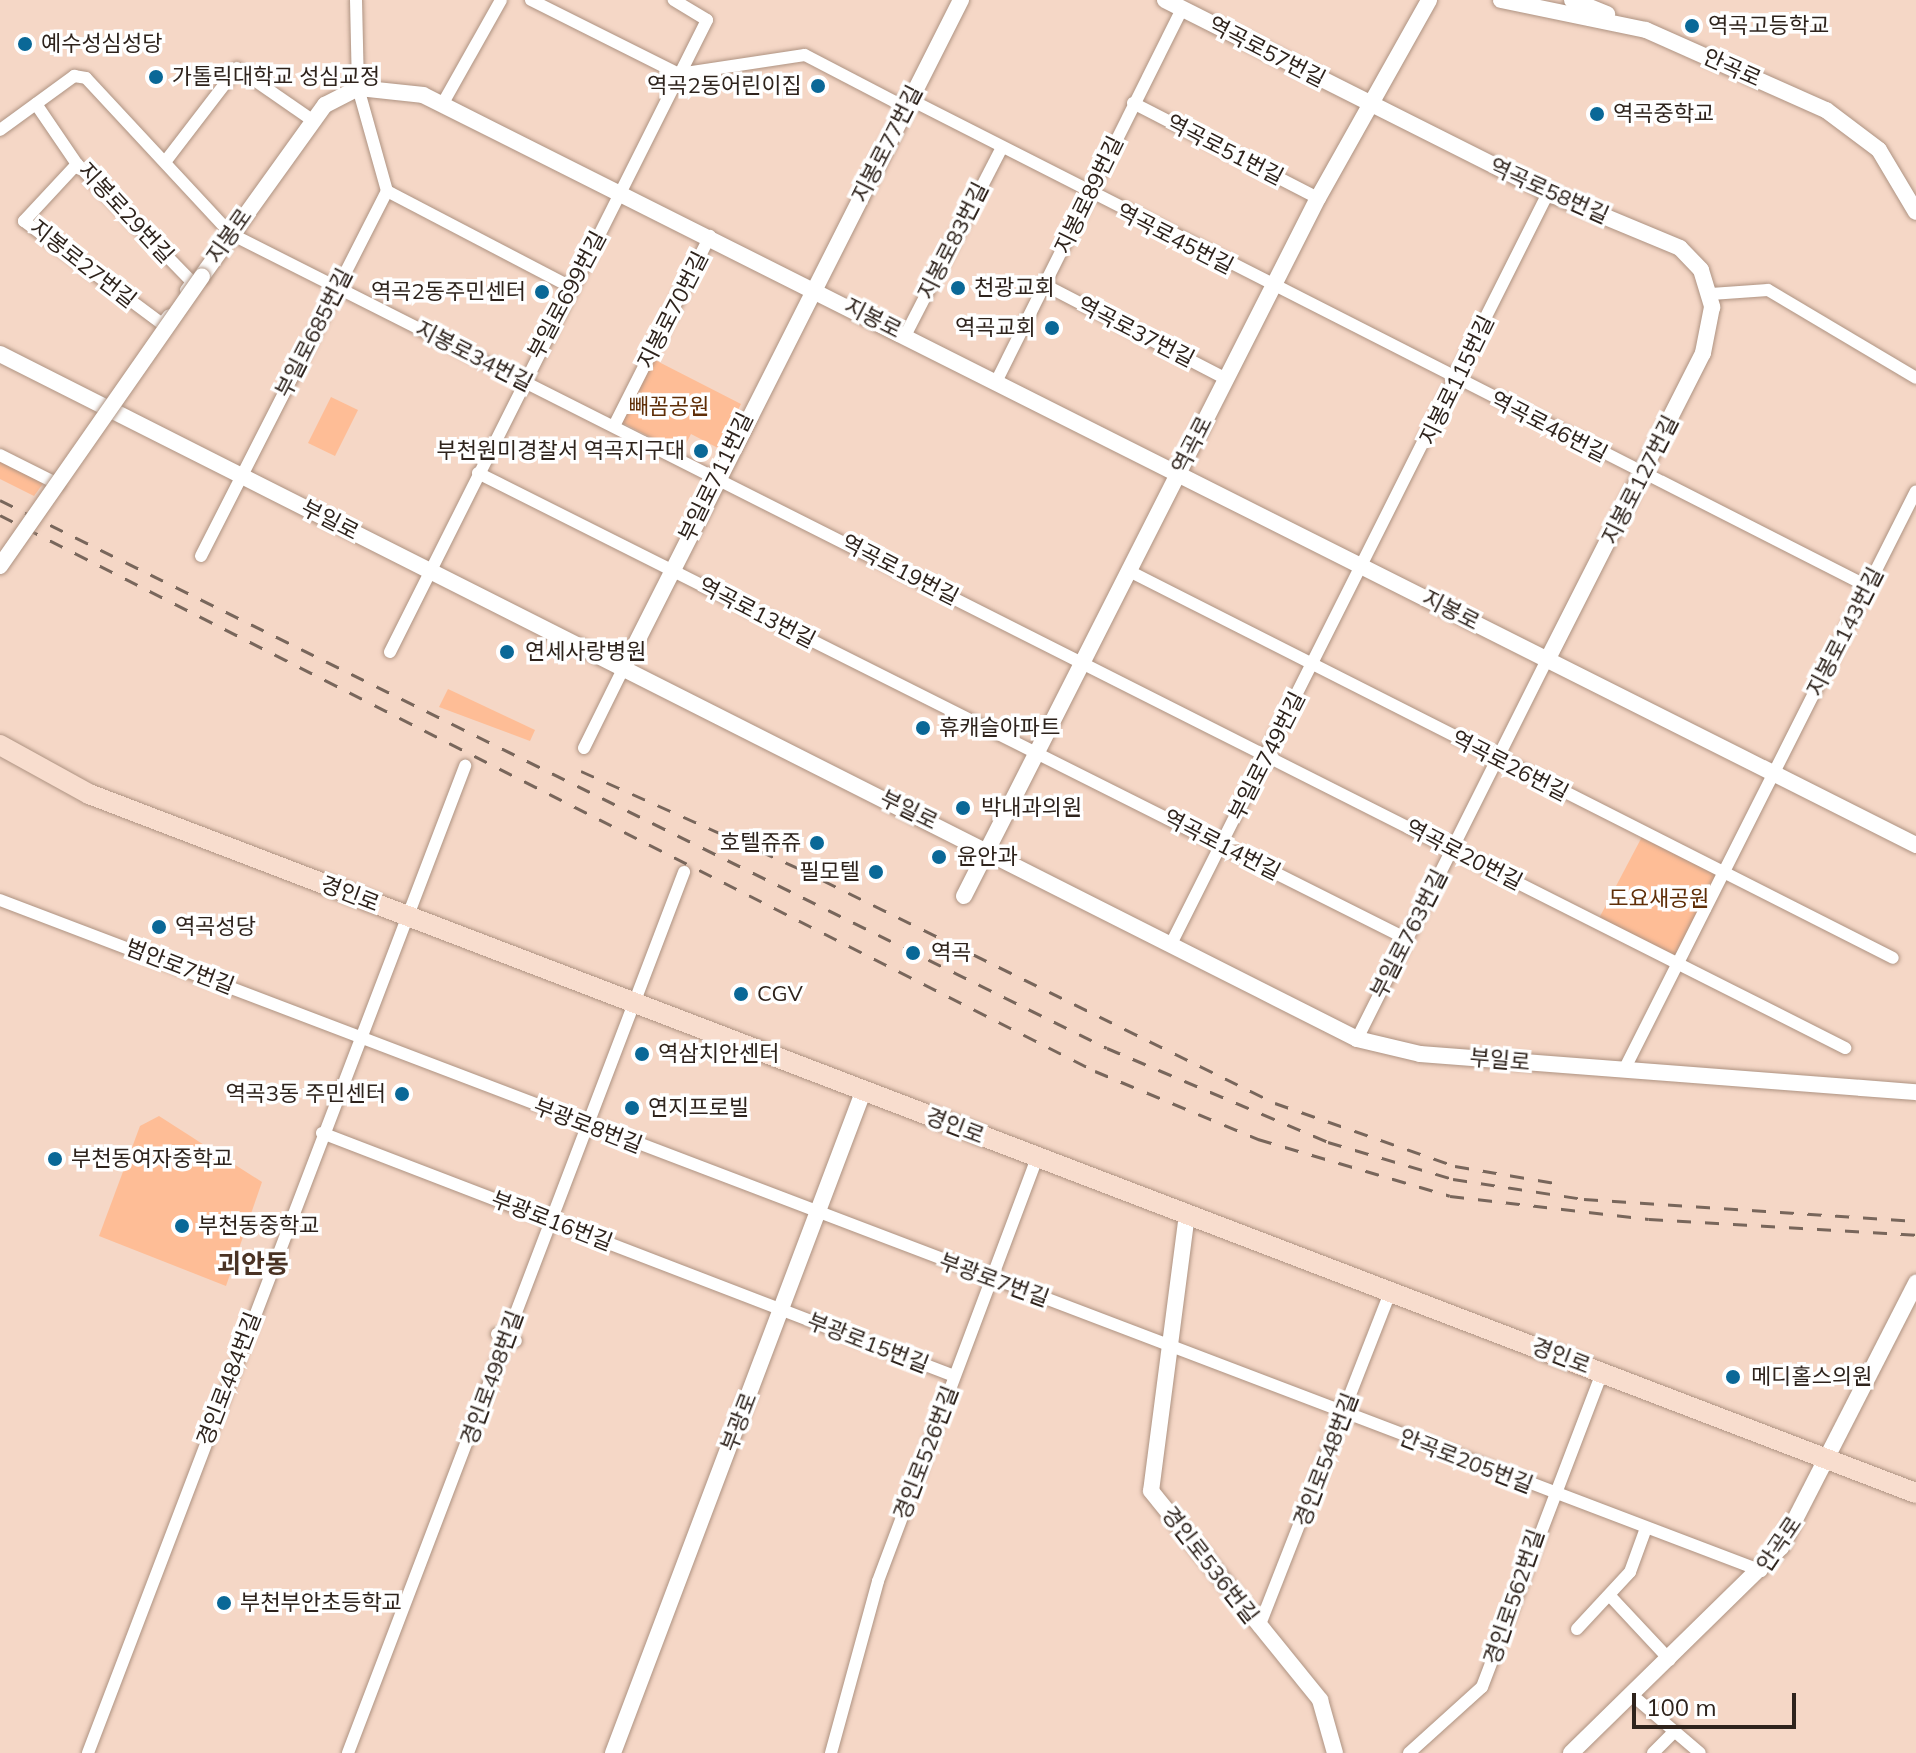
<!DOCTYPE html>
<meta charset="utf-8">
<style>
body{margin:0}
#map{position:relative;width:1916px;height:1753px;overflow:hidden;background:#f5d7c6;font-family:Mulish,"Noto Sans KR",sans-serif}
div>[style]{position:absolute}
.green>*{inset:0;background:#febd96}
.roads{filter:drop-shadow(0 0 2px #ae9382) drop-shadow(0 0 2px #ae9382)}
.minor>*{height:12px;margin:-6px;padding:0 6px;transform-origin:6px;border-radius:6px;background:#fff}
.tertiary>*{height:16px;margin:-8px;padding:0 8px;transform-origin:8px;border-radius:8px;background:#fff}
.primary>*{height:20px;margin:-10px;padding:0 10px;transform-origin:10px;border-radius:10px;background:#f8ddce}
.rail>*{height:3px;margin-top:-1.5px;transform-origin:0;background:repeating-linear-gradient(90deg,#78665b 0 14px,transparent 0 28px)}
.bridges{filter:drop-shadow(0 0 2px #ae9382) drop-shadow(0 0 2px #ae9382)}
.tertiary-bridge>*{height:16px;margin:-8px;padding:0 8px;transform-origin:8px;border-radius:8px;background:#fff}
.dots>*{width:22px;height:22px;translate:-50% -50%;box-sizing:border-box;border:4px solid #fff;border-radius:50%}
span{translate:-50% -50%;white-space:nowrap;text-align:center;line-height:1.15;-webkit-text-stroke:7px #fff;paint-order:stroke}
.poi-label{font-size:22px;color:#2e231c}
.left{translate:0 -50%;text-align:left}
.right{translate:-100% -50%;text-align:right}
.street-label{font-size:22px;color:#2e231c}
.park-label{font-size:22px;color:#5f2e07}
.quarter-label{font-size:26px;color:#4a3324;font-weight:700}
.scale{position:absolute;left:1632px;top:1693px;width:164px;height:36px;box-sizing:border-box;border:4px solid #2e231c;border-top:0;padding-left:10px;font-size:24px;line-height:28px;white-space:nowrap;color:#2e231c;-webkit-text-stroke:6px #fff;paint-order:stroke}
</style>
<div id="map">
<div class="green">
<div style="clip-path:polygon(653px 359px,741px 404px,718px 448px,691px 434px,681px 453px,621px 422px)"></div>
<div style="clip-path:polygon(331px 397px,358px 410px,335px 456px,308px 443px)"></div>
<div style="clip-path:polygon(0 455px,47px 478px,34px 496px,0 479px)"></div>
<div style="clip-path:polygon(448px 689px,535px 730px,530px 741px,439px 707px)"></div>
<div style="clip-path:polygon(1644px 833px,1723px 873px,1675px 965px,1596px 924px)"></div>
<div style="clip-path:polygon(159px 1116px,262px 1182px,226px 1286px,99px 1236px,140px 1126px)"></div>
</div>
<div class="roads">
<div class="minor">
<div style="left:531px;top:0;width:165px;rotate:26.6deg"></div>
<div style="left:679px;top:74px;width:127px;rotate:-8.6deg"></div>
<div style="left:805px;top:55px;width:113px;rotate:27.5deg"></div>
<div style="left:909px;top:99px;width:1077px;rotate:26.95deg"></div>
<div style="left:443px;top:103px;width:118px;rotate:-60.6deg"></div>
<div style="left:1133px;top:103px;width:208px;rotate:27.2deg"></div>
<div style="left:36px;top:104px;width:73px;rotate:55.7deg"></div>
<div style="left:77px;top:164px;width:165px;rotate:45.7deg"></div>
<div style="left:192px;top:282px;width:10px;rotate:127deg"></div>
<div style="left:0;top:130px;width:92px;rotate:-36.1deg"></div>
<div style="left:74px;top:76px;width:12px;rotate:9deg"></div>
<div style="left:86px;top:78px;width:213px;rotate:47.1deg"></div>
<div style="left:231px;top:234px;width:1808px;rotate:26.76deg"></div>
<div style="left:165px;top:162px;width:118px;rotate:-52.5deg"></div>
<div style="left:237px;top:68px;width:91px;rotate:34.7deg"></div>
<div style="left:77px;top:164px;width:78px;rotate:132.9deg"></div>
<div style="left:24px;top:221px;width:172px;rotate:36.7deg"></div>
<div style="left:162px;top:324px;width:11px;rotate:-52deg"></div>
<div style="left:387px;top:191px;width:208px;rotate:27.6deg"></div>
<div style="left:1045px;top:285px;width:204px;rotate:27.4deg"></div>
<div style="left:1711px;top:294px;width:57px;rotate:-4deg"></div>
<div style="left:1768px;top:290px;width:172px;rotate:30.7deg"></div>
<div style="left:906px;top:334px;width:208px;rotate:-62.8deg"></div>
<div style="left:997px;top:380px;width:415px;rotate:-63.5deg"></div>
<div style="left:614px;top:426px;width:213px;rotate:-63.2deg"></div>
<div style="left:0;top:455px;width:65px;rotate:26.6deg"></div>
<div style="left:478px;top:473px;width:1039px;rotate:26.64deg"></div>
<div style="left:201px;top:556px;width:410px;rotate:-63deg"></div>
<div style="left:387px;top:191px;width:107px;rotate:-105.7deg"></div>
<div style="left:358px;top:88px;width:88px;rotate:-91.3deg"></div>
<div style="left:1129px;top:571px;width:856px;rotate:26.86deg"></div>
<div style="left:390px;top:652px;width:707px;rotate:-63.36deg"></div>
<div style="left:707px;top:20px;width:39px;rotate:-149deg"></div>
<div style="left:584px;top:748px;width:88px;rotate:-63.7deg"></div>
<div style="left:0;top:900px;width:1885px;rotate:20.85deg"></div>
<div style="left:1170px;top:946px;width:843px;rotate:-63.34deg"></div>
<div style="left:1357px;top:1039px;width:426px;rotate:-63.4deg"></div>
<div style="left:1624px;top:1070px;width:648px;rotate:-63.24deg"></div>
<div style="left:322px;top:1133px;width:677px;rotate:21.03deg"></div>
<div style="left:497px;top:1334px;width:20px;rotate:20deg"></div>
<div style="left:1611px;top:1597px;width:86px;rotate:46.9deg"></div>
<div style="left:1259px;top:1627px;width:361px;rotate:-68.6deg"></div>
<div style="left:1577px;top:1629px;width:78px;rotate:-47.1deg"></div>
<div style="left:1630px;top:1572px;width:47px;rotate:-70deg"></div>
<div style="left:1632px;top:1695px;width:89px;rotate:40.5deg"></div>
<div style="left:88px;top:1753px;width:1057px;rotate:-69.09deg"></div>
<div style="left:348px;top:1753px;width:943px;rotate:-69.12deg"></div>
<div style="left:831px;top:1753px;width:178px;rotate:-74.7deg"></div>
<div style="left:878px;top:1581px;width:452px;rotate:-69.4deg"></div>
<div style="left:1409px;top:1753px;width:98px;rotate:-42.1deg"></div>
<div style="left:1482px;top:1687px;width:337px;rotate:-69.1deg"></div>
<div style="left:1653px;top:1753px;width:25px;rotate:-45deg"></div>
</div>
<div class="tertiary">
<div style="left:1165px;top:0;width:429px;rotate:26.7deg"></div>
<div style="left:1548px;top:193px;width:143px;rotate:22.6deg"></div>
<div style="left:1680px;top:248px;width:30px;rotate:46deg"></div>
<div style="left:1701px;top:270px;width:39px;rotate:73deg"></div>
<div style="left:1712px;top:307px;width:47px;rotate:101.1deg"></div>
<div style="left:1703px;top:353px;width:342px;rotate:116.9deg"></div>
<div style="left:1501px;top:0;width:148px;rotate:11.7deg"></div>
<div style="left:1646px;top:30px;width:197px;rotate:24deg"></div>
<div style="left:1826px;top:110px;width:66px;rotate:37deg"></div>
<div style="left:1879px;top:150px;width:72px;rotate:59.2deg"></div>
<div style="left:1572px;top:0;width:38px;rotate:22deg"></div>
<div style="left:202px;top:276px;width:211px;rotate:-54.3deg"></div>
<div style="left:325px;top:105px;width:37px;rotate:-27deg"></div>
<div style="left:358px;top:88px;width:65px;rotate:6.1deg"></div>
<div style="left:423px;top:95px;width:1671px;rotate:26.67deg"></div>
<div style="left:0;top:354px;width:1520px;rotate:26.78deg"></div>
<div style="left:1357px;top:1039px;width:65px;rotate:13.4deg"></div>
<div style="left:1420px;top:1054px;width:497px;rotate:4.4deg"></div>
<div style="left:623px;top:669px;width:750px;rotate:-63.2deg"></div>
<div style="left:964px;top:896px;width:783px;rotate:-63.11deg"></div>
<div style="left:1318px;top:198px;width:227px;rotate:-60.7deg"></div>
<div style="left:1187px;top:1214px;width:279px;rotate:97.4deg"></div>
<div style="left:1151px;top:1491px;width:269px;rotate:51deg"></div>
<div style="left:1320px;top:1700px;width:55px;rotate:74.2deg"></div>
<div style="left:613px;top:1753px;width:707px;rotate:-69.28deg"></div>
<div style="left:1571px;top:1753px;width:294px;rotate:-44.4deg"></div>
<div style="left:1781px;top:1547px;width:297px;rotate:-62.9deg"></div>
</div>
<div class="primary">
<div style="left:0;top:745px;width:102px;rotate:28.8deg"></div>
<div style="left:89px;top:794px;width:1956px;rotate:20.94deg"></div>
</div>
</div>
<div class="rail">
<div style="left:0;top:500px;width:1235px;rotate:26.34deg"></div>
<div style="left:1107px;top:1048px;width:240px;rotate:23deg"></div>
<div style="left:1328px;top:1142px;width:130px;rotate:16.5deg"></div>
<div style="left:1453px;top:1179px;width:133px;rotate:8.7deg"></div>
<div style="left:1584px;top:1199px;width:333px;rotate:3.8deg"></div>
<div style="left:0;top:515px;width:1228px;rotate:26.92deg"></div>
<div style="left:1095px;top:1071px;width:177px;rotate:22.6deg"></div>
<div style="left:1258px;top:1139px;width:200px;rotate:16.5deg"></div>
<div style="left:1450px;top:1196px;width:200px;rotate:6.6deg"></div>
<div style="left:1649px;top:1219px;width:267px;rotate:3.4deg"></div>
<div style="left:581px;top:771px;width:238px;rotate:24.1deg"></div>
<div style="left:798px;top:868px;width:532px;rotate:26.23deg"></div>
<div style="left:1275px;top:1103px;width:191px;rotate:19.3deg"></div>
<div style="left:1455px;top:1166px;width:100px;rotate:9.7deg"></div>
</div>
<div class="bridges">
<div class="tertiary-bridge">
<div style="left:0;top:566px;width:353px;rotate:-55.1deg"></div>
</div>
</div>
<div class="dots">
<div style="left:1692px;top:26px;background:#0a6897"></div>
<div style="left:25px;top:44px;background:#0a6897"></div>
<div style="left:156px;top:77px;background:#0a6897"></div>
<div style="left:818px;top:86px;background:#0a6897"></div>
<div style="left:1597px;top:114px;background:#0a6897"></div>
<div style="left:958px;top:288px;background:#0a6897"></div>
<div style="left:542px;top:292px;background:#0a6897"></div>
<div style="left:1052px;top:328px;background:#0a6897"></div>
<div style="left:701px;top:451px;background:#0a6897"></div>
<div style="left:507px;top:652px;background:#0a6897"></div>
<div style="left:923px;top:728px;background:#0a6897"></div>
<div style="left:963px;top:808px;background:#0a6897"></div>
<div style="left:817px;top:843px;background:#0a6897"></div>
<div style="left:939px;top:857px;background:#0a6897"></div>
<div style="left:876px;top:872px;background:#0a6897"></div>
<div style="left:159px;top:927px;background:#0a6897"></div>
<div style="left:913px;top:953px;background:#0a6897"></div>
<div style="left:741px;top:994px;background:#0a6897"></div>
<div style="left:642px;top:1054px;background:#0a6897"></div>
<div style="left:402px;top:1094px;background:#0a6897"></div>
<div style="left:632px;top:1108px;background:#0a6897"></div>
<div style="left:55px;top:1159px;background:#0a6897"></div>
<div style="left:182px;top:1226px;background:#0a6897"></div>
<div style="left:1733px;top:1377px;background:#0a6897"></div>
<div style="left:224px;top:1603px;background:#0a6897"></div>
</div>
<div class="poi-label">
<span class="left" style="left:1708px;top:26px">역곡고등학교</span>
<span class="left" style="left:41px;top:44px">예수성심성당</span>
<span class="left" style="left:172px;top:77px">가톨릭대학교 성심교정</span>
<span class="right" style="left:802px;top:86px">역곡2동어린이집</span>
<span class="left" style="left:1613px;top:114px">역곡중학교</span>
<span class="left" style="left:974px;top:288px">천광교회</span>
<span class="right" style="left:526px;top:292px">역곡2동주민센터</span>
<span class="right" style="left:1036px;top:328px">역곡교회</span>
<span class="right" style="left:685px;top:451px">부천원미경찰서 역곡지구대</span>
<span class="left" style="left:525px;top:652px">연세사랑병원</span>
<span class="left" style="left:939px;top:728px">휴캐슬아파트</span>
<span class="left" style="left:981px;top:808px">박내과의원</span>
<span class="right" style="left:801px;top:843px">호텔쥬쥬</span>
<span class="left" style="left:957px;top:857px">윤안과</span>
<span class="right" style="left:860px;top:872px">필모텔</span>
<span class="left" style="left:175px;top:927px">역곡성당</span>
<span class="left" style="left:931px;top:953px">역곡</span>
<span class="left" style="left:757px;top:994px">CGV</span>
<span class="left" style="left:658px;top:1054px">역삼치안센터</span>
<span class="right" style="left:386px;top:1094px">역곡3동 주민센터</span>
<span class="left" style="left:648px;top:1108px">연지프로빌</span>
<span class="left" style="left:71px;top:1159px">부천동여자중학교</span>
<span class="left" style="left:198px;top:1226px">부천동중학교</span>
<span class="left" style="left:1751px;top:1377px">메디홀스의원</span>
<span class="left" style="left:240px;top:1603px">부천부안초등학교</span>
</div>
<div class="street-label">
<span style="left:1267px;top:52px;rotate:27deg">역곡로57번길</span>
<span style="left:1732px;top:68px;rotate:24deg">안곡로</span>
<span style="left:887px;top:144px;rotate:-63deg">지봉로77번길</span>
<span style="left:1225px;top:150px;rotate:27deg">역곡로51번길</span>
<span style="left:1549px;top:191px;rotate:24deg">역곡로58번길</span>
<span style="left:1089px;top:195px;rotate:-64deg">지봉로89번길</span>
<span style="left:126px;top:213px;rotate:47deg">지봉로29번길</span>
<span style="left:229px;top:236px;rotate:-55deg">지봉로</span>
<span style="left:1175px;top:239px;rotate:27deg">역곡로45번길</span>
<span style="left:953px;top:241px;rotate:-63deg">지봉로83번길</span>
<span style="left:83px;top:264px;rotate:38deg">지봉로27번길</span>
<span style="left:567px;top:295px;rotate:-62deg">부일로699번길</span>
<span style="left:673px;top:310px;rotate:-63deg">지봉로70번길</span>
<span style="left:873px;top:318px;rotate:27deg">지봉로</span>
<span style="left:1136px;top:332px;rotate:27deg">역곡로37번길</span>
<span style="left:314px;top:333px;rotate:-63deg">부일로685번길</span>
<span style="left:474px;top:356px;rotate:27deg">지봉로34번길</span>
<span style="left:1457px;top:380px;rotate:-64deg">지봉로115번길</span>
<span style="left:1549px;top:427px;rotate:27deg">역곡로46번길</span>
<span style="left:1192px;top:445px;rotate:-63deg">역곡로</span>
<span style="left:716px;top:477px;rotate:-64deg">부일로711번길</span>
<span style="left:1640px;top:480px;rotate:-63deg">지봉로127번길</span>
<span style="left:330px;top:520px;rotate:27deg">부일로</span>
<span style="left:900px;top:570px;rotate:27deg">역곡로19번길</span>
<span style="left:1451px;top:610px;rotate:27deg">지봉로</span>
<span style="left:757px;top:613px;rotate:27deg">역곡로13번길</span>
<span style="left:1845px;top:632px;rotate:-63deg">지봉로143번길</span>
<span style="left:1267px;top:756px;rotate:-63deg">부일로749번길</span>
<span style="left:1510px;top:766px;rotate:27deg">역곡로26번길</span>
<span style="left:909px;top:810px;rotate:26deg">부일로</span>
<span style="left:1222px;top:845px;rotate:27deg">역곡로14번길</span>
<span style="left:1464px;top:855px;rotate:27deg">역곡로20번길</span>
<span style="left:350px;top:894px;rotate:21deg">경인로</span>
<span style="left:1409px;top:934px;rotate:-63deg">부일로763번길</span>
<span style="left:180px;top:967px;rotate:21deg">범안로7번길</span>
<span style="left:1500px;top:1060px;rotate:5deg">부일로</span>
<span style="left:588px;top:1126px;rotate:21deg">부광로8번길</span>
<span style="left:955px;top:1126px;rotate:21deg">경인로</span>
<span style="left:552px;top:1221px;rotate:21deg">부광로16번길</span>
<span style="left:994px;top:1280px;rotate:20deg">부광로7번길</span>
<span style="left:868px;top:1343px;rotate:21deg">부광로15번길</span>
<span style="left:1561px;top:1356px;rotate:21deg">경인로</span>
<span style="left:492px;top:1378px;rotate:-70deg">경인로498번길</span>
<span style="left:229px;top:1379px;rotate:-69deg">경인로484번길</span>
<span style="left:739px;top:1422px;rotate:-69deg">부광로</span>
<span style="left:926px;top:1453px;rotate:-69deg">경인로526번길</span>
<span style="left:1326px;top:1460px;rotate:-69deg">경인로548번길</span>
<span style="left:1466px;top:1461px;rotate:21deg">안곡로205번길</span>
<span style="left:1779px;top:1544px;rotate:-56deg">안곡로</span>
<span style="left:1210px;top:1565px;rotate:52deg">경인로536번길</span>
<span style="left:1514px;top:1597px;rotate:-71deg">경인로562번길</span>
</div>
<div class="park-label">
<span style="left:669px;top:407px">빼꼼공원</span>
<span style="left:1659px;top:899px">도요새공원</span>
</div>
<div class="quarter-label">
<span style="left:253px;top:1264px">괴안동</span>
</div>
<div class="scale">100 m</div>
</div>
